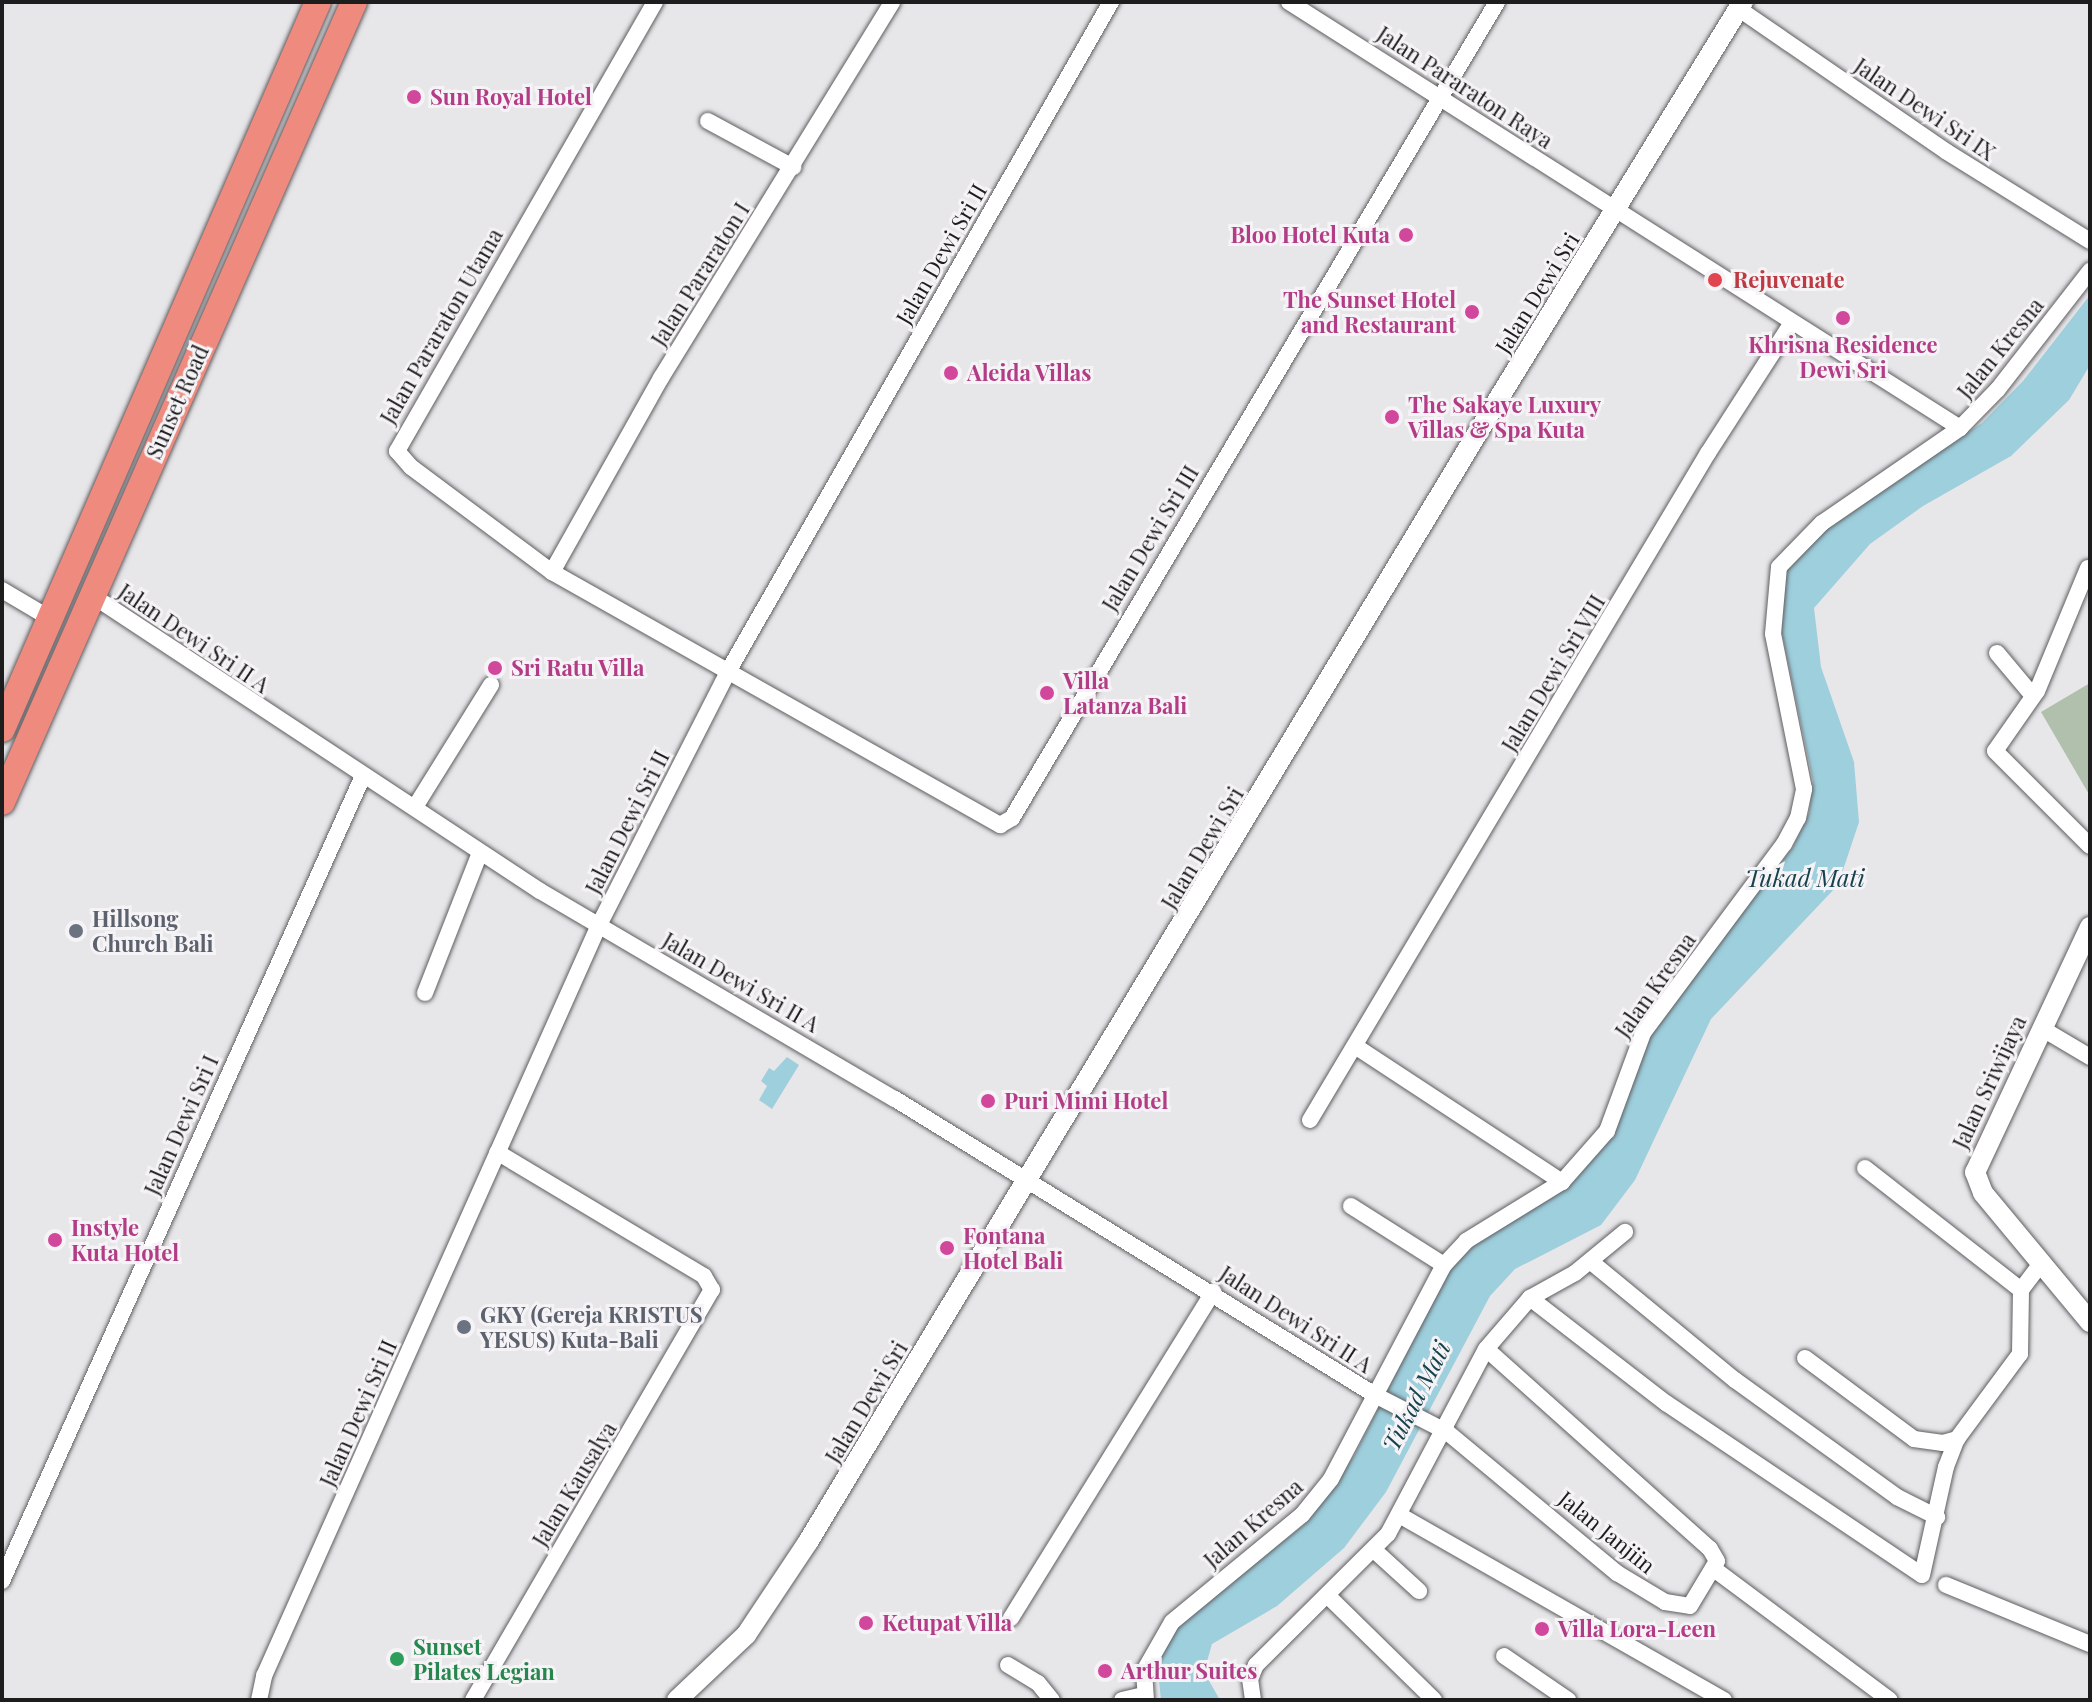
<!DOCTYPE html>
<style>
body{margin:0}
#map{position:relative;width:2092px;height:1702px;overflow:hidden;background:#e7e6e9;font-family:"Playfair Display",serif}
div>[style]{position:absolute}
.green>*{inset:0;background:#b0c0ad}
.water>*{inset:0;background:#9ecfdd}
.roads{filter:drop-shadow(0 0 2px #5e5d60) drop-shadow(0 0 2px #5e5d60)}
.minor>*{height:16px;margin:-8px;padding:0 8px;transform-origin:8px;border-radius:8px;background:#fff}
.tertiary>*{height:20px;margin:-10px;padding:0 10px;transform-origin:10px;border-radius:10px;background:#fff}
.trunk>*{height:26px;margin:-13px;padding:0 13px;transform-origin:13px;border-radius:13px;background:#ef8a7f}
.dots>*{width:22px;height:22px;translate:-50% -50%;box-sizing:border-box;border:4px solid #f5f3f6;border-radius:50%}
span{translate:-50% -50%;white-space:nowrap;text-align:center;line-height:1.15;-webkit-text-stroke:6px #f5f3f6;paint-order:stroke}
.street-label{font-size:22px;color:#1e1d1e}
.hotel-label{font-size:22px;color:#b23c85;font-weight:700}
.left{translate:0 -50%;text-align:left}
.right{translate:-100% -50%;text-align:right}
.health-label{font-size:22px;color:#be3a42;font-weight:700}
.worship-label{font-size:22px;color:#5b616d;font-weight:700}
.leisure-label{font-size:22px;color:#27864d;font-weight:700}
.water-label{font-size:24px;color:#16424d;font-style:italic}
.frame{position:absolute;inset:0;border:4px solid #1e1d1e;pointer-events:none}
</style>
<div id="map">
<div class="green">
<div style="clip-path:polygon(2090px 683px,2090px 796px,2041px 712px)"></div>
</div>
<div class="water">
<div style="clip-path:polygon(2090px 295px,2090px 365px,2069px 400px,2011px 456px,1923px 506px,1870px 544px,1814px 608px,1821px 667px,1854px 762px,1859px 822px,1838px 885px,1711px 1019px,1635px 1180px,1601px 1225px,1515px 1269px,1490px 1296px,1386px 1492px,1344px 1548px,1277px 1606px,1212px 1644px,1204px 1672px,1220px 1700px,1161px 1700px,1157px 1661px,1175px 1625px,1305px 1524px,1354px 1456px,1447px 1273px,1471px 1243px,1617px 1127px,1647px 1036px,1793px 847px,1809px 813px,1813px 781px,1776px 605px,1778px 577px,1829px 522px,1982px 423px,2023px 381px)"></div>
<div style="clip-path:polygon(787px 1057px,799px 1065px,772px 1109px,759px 1100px,767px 1086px,761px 1081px,769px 1068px,774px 1071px)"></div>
</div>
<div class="roads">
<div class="minor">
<div style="left:655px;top:2px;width:518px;rotate:119.88deg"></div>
<div style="left:397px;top:451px;width:21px;rotate:49deg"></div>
<div style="left:411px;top:467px;width:176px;rotate:36.7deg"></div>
<div style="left:552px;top:572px;width:515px;rotate:29.45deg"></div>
<div style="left:1000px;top:825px;width:14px;rotate:-30deg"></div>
<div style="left:1012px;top:818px;width:949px;rotate:-59.27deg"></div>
<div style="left:1289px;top:2px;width:795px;rotate:32.41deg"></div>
<div style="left:1739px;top:9px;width:252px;rotate:34.5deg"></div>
<div style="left:1947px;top:152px;width:168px;rotate:31.9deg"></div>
<div style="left:708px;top:121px;width:97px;rotate:28.4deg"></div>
<div style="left:2088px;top:568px;width:133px;rotate:112.5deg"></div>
<div style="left:2037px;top:691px;width:73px;rotate:125deg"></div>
<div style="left:1995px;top:751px;width:134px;rotate:45deg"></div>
<div style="left:552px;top:572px;width:223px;rotate:-60.7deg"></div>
<div style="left:661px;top:378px;width:441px;rotate:-58.4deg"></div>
<div style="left:2px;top:590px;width:57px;rotate:30.6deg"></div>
<div style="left:93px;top:596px;width:536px;rotate:33.42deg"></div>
<div style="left:540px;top:891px;width:411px;rotate:30.4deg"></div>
<div style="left:895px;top:1099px;width:564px;rotate:31.66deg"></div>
<div style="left:1375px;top:1395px;width:81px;rotate:27.2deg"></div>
<div style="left:1447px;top:1432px;width:221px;rotate:39.7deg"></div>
<div style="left:1617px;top:1573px;width:56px;rotate:31.1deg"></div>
<div style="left:1665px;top:1602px;width:25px;rotate:9deg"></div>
<div style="left:1690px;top:1606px;width:52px;rotate:-59deg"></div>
<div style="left:1717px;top:1561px;width:14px;rotate:-120deg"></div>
<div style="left:1710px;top:1549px;width:300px;rotate:-138.2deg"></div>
<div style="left:1997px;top:653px;width:56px;rotate:50.1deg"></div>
<div style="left:415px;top:807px;width:144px;rotate:-58.1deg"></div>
<div style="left:425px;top:993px;width:150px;rotate:-68.6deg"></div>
<div style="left:2041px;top:1028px;width:57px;rotate:30.6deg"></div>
<div style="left:1355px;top:1046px;width:248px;rotate:33.3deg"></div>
<div style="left:1310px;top:1120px;width:777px;rotate:-59.18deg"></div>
<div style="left:1708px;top:453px;width:153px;rotate:-57.2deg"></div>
<div style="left:1865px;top:1168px;width:198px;rotate:38deg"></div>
<div style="left:1351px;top:1206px;width:110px;rotate:32.4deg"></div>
<div style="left:1590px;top:1261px;width:188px;rotate:39.4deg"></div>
<div style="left:1735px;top:1380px;width:200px;rotate:35.8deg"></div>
<div style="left:1897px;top:1497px;width:45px;rotate:26.6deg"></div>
<div style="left:1530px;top:1298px;width:51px;rotate:-29.1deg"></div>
<div style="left:1575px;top:1273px;width:65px;rotate:-39.4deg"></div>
<div style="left:1805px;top:1358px;width:136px;rotate:36.6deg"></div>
<div style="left:1914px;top:1439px;width:29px;rotate:8deg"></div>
<div style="left:1943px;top:1443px;width:15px;rotate:-16deg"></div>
<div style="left:1957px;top:1439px;width:106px;rotate:-53.5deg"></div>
<div style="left:2020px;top:1354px;width:64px;rotate:-89.1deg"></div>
<div style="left:2021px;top:1290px;width:34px;rotate:-53deg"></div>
<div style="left:1401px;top:1516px;width:372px;rotate:29.7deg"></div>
<div style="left:1374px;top:1550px;width:61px;rotate:42.3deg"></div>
<div style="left:1714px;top:1569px;width:219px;rotate:36.7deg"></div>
<div style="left:2px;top:1581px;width:882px;rotate:-65.85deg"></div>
<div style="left:1946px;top:1585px;width:156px;rotate:22.3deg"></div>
<div style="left:1329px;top:1597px;width:147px;rotate:44.4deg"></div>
<div style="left:1011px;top:1618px;width:384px;rotate:-58.2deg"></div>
<div style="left:1504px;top:1656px;width:78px;rotate:34.5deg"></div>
<div style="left:1008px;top:1665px;width:35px;rotate:31deg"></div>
<div style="left:1038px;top:1683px;width:22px;rotate:51deg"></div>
<div style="left:259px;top:1700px;width:25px;rotate:-78deg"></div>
<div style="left:264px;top:1676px;width:822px;rotate:-65.96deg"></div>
<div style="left:599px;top:925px;width:286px;rotate:-63deg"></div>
<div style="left:729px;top:670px;width:770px;rotate:-60.24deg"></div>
<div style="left:473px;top:1700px;width:475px;rotate:-59.8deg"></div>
<div style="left:712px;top:1290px;width:16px;rotate:-120deg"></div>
<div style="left:704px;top:1276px;width:241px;rotate:-149.1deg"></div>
<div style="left:1122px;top:1700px;width:23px;rotate:-13deg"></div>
<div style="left:1146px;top:1700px;width:29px;rotate:-94deg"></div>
<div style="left:1144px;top:1671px;width:56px;rotate:-60.3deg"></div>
<div style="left:1172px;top:1622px;width:168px;rotate:-39.5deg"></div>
<div style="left:1302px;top:1515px;width:46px;rotate:-51.1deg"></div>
<div style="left:1331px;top:1479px;width:242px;rotate:-62.2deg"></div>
<div style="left:1444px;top:1265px;width:33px;rotate:-47deg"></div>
<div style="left:1466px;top:1241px;width:113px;rotate:-31.6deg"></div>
<div style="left:1562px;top:1182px;width:68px;rotate:-48.6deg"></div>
<div style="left:1607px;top:1131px;width:104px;rotate:-69.8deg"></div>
<div style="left:1643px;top:1033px;width:236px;rotate:-53.3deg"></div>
<div style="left:1784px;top:844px;width:30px;rotate:-62deg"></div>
<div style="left:1798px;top:818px;width:30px;rotate:-78deg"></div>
<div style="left:1804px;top:789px;width:158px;rotate:-101.3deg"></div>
<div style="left:1773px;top:634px;width:67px;rotate:-84.9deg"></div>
<div style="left:1779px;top:567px;width:62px;rotate:-45.7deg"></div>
<div style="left:1822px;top:523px;width:168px;rotate:-34.5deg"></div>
<div style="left:1960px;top:428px;width:54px;rotate:-45.7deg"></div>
<div style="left:1998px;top:389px;width:150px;rotate:-52.1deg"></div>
<div style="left:1253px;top:1700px;width:21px;rotate:-98deg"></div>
<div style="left:1250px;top:1679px;width:15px;rotate:-67deg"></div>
<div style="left:1256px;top:1665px;width:186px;rotate:-44.8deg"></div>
<div style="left:1388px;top:1534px;width:209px;rotate:-62.1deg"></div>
<div style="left:1486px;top:1349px;width:67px;rotate:-49.2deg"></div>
<div style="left:1530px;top:1298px;width:172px;rotate:37.7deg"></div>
<div style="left:1666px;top:1403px;width:308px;rotate:33.9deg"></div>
<div style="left:1922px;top:1575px;width:111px;rotate:-77.5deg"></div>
<div style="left:1946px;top:1467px;width:30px;rotate:-69deg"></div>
</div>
<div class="tertiary">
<div style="left:2090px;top:927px;width:271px;rotate:115.1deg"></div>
<div style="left:1975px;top:1172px;width:22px;rotate:69deg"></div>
<div style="left:1983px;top:1193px;width:168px;rotate:50.3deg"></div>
<div style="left:677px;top:1700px;width:95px;rotate:-43.3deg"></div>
<div style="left:746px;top:1635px;width:112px;rotate:-56.3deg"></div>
<div style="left:808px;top:1542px;width:1306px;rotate:-58.88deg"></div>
<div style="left:1483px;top:424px;width:496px;rotate:-58.4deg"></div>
</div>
<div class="trunk">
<div style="left:2px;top:729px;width:793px;rotate:-66.51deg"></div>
<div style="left:2px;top:802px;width:874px;rotate:-66.25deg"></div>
</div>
</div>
<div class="dots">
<div style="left:414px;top:97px;background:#d1479c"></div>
<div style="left:1406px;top:235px;background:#d1479c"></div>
<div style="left:1715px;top:280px;background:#e0444e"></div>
<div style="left:1472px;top:312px;background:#d1479c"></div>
<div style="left:1843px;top:318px;background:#d1479c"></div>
<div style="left:951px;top:373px;background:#d1479c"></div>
<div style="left:1392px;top:417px;background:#d1479c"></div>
<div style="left:495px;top:668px;background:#d1479c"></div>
<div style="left:1047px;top:693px;background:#d1479c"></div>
<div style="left:76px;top:931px;background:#6b7280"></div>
<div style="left:988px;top:1101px;background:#d1479c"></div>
<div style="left:55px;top:1240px;background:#d1479c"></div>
<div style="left:947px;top:1248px;background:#d1479c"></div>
<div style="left:464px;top:1327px;background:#6b7280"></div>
<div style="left:866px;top:1623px;background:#d1479c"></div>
<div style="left:1542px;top:1629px;background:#d1479c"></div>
<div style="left:397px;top:1659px;background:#2e9e5b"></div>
<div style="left:1105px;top:1671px;background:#d1479c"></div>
</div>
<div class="street-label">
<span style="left:1465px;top:87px;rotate:33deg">Jalan Pararaton Raya</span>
<span style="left:1925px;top:109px;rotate:34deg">Jalan Dewi Sri IX</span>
<span style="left:941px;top:254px;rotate:-60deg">Jalan Dewi Sri II</span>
<span style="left:700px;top:274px;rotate:-58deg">Jalan Pararaton I</span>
<span style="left:1537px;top:293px;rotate:-58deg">Jalan Dewi Sri</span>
<span style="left:441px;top:326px;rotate:-60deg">Jalan Pararaton Utama</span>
<span style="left:2000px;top:348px;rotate:-51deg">Jalan Kresna</span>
<span style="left:177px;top:402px;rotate:-66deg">Sunset Road</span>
<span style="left:1150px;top:538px;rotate:-59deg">Jalan Dewi Sri III</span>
<span style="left:194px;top:638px;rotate:34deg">Jalan Dewi Sri II A</span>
<span style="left:1553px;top:673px;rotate:-59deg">Jalan Dewi Sri VIII</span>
<span style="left:627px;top:822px;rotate:-63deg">Jalan Dewi Sri II</span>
<span style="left:1202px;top:848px;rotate:-59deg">Jalan Dewi Sri</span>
<span style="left:741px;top:982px;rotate:30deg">Jalan Dewi Sri II A</span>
<span style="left:1655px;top:985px;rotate:-55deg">Jalan Kresna</span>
<span style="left:1989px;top:1082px;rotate:-65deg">Jalan Sriwijaya</span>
<span style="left:181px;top:1125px;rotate:-66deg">Jalan Dewi Sri I</span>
<span style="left:1296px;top:1319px;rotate:33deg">Jalan Dewi Sri II A</span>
<span style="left:866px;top:1402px;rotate:-59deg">Jalan Dewi Sri</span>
<span style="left:358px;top:1413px;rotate:-66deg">Jalan Dewi Sri II</span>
<span style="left:574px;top:1484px;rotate:-59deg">Jalan Kausalya</span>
<span style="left:1253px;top:1523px;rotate:-41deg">Jalan Kresna</span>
<span style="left:1607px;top:1532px;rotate:39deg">Jalan Janjiin</span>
</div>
<div class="hotel-label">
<span class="left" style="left:430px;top:97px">Sun Royal Hotel</span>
<span class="right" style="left:1390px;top:235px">Bloo Hotel Kuta</span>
<span class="right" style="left:1456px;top:312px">The Sunset Hotel<br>and Restaurant</span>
<span style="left:1843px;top:357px">Khrisna Residence<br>Dewi Sri</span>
<span class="left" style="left:967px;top:373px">Aleida Villas</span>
<span class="left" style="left:1408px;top:417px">The Sakaye Luxury<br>Villas &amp; Spa Kuta</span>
<span class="left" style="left:511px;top:668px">Sri Ratu Villa</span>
<span class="left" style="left:1063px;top:693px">Villa<br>Latanza Bali</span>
<span class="left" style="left:1004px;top:1101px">Puri Mimi Hotel</span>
<span class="left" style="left:71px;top:1240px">Instyle<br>Kuta Hotel</span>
<span class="left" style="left:963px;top:1248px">Fontana<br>Hotel Bali</span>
<span class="left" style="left:882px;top:1623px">Ketupat Villa</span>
<span class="left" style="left:1558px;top:1629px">Villa Lora-Leen</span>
<span class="left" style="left:1121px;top:1671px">Arthur Suites</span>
</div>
<div class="health-label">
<span class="left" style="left:1733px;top:280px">Rejuvenate</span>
</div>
<div class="worship-label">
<span class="left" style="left:92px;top:931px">Hillsong<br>Church Bali</span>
<span class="left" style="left:480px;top:1327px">GKY (Gereja KRISTUS<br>YESUS) Kuta-Bali</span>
</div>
<div class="leisure-label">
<span class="left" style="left:413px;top:1659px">Sunset<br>Pilates Legian</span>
</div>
<div class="water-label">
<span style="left:1805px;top:878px">Tukad Mati</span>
<span style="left:1416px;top:1396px;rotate:-63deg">Tukad Mati</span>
</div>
<div class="frame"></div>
</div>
